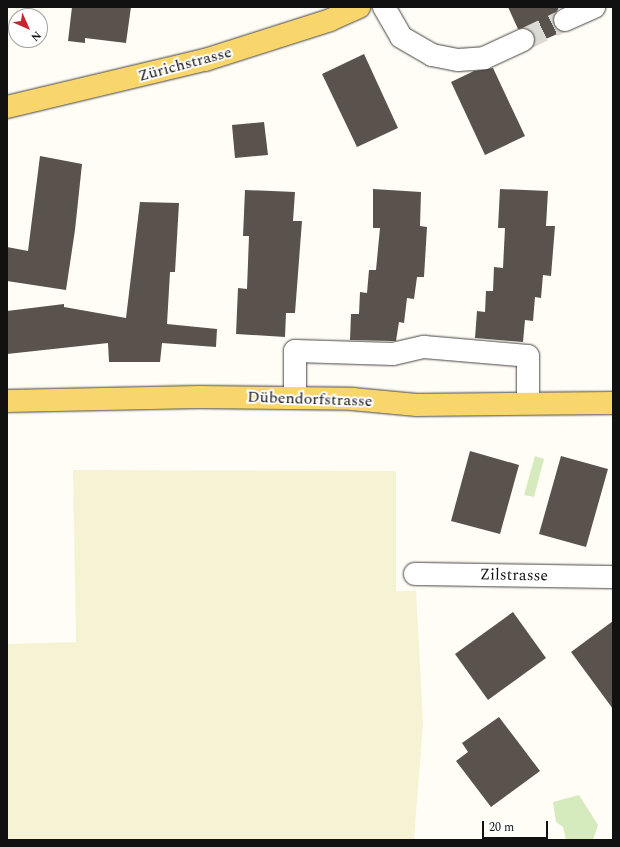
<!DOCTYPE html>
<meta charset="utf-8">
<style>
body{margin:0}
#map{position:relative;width:620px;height:847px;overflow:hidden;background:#fffdf5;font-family:Spectral,serif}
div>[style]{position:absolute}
.farmland>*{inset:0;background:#f6f3d4}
.green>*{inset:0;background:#d5ebbd}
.building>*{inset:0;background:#5a524d}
.minor-tunnel>*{height:22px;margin-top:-11px;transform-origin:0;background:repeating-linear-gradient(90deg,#dbdad3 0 22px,transparent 0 33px)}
.roads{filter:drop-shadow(0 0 1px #444) drop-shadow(0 0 1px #444)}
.minor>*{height:22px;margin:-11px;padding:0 11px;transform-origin:11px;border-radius:11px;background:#fff}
.major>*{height:22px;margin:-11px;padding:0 11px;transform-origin:11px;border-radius:11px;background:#f9d66b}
span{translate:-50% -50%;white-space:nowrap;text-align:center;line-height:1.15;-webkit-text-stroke:4px #fff;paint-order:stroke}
.street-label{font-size:16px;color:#111}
.frame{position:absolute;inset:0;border:8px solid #111;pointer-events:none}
.north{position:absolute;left:8px;top:8px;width:40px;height:40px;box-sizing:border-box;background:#fff;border:1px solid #a0a0a0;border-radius:50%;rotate:135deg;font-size:11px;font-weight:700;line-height:16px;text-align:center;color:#111}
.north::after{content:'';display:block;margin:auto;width:14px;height:18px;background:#c4262e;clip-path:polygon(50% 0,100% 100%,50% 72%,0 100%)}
.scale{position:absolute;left:482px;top:821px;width:66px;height:18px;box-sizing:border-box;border:2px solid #111;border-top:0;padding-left:5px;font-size:12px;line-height:14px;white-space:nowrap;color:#111;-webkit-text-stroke:3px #fff;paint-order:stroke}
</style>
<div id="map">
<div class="farmland">
<div style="clip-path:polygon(73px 470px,396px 471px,396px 591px,416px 591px,423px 723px,414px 840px,7px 840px,7px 644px,76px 642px)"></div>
</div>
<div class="green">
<div style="clip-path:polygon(535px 456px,544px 459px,534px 497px,524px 495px)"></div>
<div style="clip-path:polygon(579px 795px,598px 825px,593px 840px,566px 840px,563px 827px,556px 822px,553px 802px)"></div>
</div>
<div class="building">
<div style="clip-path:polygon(72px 7px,131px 7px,126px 43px,85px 38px,85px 43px,68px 41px)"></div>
<div style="clip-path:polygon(508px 7px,559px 7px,553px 19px,554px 25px,562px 32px,534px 44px,534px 34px,530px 30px,525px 28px,518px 29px)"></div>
<div style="clip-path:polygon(364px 54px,398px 128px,357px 147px,322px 74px)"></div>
<div style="clip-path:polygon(493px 68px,525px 136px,485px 155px,451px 82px,474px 71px)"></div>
<div style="clip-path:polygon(264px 122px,268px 155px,235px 158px,232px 125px)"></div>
<div style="clip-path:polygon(40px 156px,82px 164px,75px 230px,66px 290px,7px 281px,7px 247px,28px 251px)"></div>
<div style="clip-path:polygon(373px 189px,421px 192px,420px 226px,427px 227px,424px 277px,417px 277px,414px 299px,407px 298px,404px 323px,399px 322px,396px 341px,392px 341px,350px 340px,351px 314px,359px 314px,360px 292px,367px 293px,369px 270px,376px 270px,380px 228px,373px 228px)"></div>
<div style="clip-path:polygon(500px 189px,548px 191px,546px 226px,555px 226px,551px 276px,543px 275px,541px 298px,535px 297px,533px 321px,525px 320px,523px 342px,475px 338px,477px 311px,485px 312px,486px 291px,493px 291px,494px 267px,503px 268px,505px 228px,498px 228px)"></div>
<div style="clip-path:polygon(245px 190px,295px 192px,293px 221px,302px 221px,295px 313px,286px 313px,285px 337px,236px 334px,238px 288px,247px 289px,249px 236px,243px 236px)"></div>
<div style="clip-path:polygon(140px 202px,179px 203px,175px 272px,170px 272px,167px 324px,217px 329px,216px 347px,162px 343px,160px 362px,109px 362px,108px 343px,7px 354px,7px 311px,64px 304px,64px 307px,126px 318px)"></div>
<div style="clip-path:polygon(470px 451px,519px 465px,500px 534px,451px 521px)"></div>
<div style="clip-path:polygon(561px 456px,608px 469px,586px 547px,539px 534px)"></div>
<div style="clip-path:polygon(513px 612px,546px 658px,488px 700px,455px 654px)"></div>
<div style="clip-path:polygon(613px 621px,613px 709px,571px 652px)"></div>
<div style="clip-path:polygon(499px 717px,540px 771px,491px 807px,456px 761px,468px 752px,462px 743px)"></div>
</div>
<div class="minor-tunnel">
<div style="left:523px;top:40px;width:47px;rotate:-25.5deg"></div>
</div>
<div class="roads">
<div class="minor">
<div style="left:384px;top:7px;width:34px;rotate:60deg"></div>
<div style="left:401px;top:37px;width:36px;rotate:30deg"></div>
<div style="left:432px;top:55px;width:26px;rotate:11deg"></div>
<div style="left:458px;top:60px;width:26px;rotate:-4deg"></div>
<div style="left:484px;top:58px;width:43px;rotate:-24.8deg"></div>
<div style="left:565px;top:20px;width:32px;rotate:-24deg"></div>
<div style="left:295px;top:398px;width:47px;rotate:-90deg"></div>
<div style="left:295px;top:351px;width:98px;rotate:1.8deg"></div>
<div style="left:393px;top:354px;width:32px;rotate:-13deg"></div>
<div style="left:424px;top:347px;width:104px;rotate:4.9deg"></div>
<div style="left:528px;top:356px;width:47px;rotate:90deg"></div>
<div style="left:415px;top:574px;width:198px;rotate:0.9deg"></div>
</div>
<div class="major">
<div style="left:7px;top:107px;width:204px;rotate:-13.4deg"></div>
<div style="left:205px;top:60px;width:131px;rotate:-17.7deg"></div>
<div style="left:330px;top:20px;width:32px;rotate:-24deg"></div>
<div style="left:7px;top:401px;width:192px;rotate:-1.2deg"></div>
<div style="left:199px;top:397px;width:153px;rotate:0.7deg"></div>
<div style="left:352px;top:399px;width:65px;rotate:5.3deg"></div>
<div style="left:417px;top:405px;width:196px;rotate:-0.6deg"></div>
</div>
</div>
<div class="street-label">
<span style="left:185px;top:64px;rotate:-15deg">Zürichstrasse</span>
<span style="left:310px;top:399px;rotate:2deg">Dübendorfstrasse</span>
<span style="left:514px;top:575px;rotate:1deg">Zilstrasse</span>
</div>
<div class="frame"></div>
<div class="north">N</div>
<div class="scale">20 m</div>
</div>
